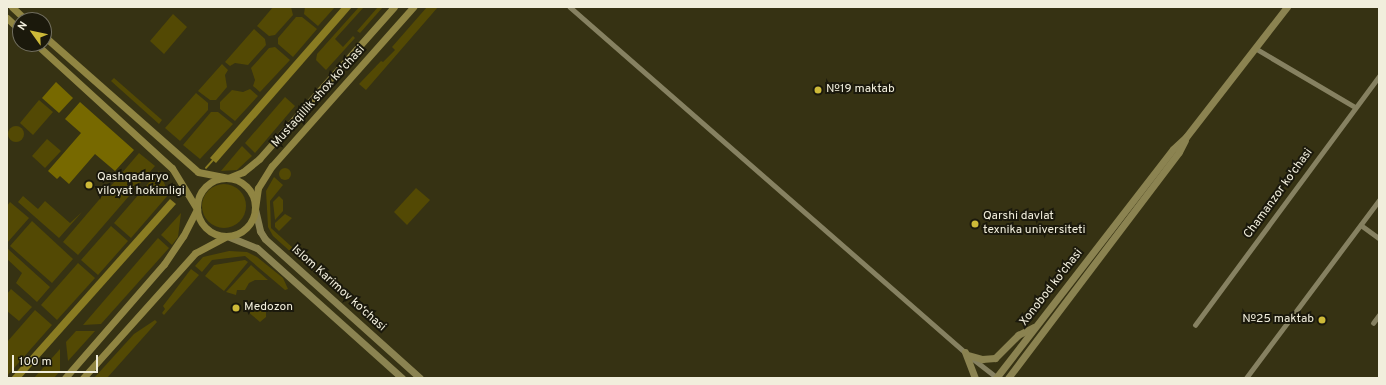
<!DOCTYPE html>
<meta charset="utf-8">
<style>
body{margin:0}
#map{position:relative;width:1386px;height:385px;overflow:hidden;background:#363213;font-family:Overpass,sans-serif}
div>[style]{position:absolute}
.green>*{inset:0;background:#534904}
.round{border-radius:50%}
.forest>*{inset:0;background:#776900}
.water>*{inset:0;background:#8a7c22}
.stream>*{height:1.5px;margin:-0.75px;padding:0 0.75px;transform-origin:0.75px;border-radius:0.75px;background:#8a7c22}
.street>*{height:4.5px;margin:-2.25px;padding:0 2.25px;transform-origin:2.25px;border-radius:2.25px;background:#868161}
.secondary>*{height:7px;margin:-3.5px;padding:0 3.5px;transform-origin:3.5px;border-radius:3.5px;background:#8b8351}
.primary>*{height:7px;margin:-3.5px;padding:0 3.5px;transform-origin:3.5px;border-radius:3.5px;background:#908542}
.primary>.ring{margin:-3.5px;padding:0;box-sizing:content-box;background:none;border:7px solid #908542;border-radius:50%}
.dots>*{width:11px;height:11px;translate:-50% -50%;box-sizing:border-box;border:2px solid #1b190c;border-radius:50%}
span{translate:-50% -50%;white-space:nowrap;text-align:center;line-height:1.15;-webkit-text-stroke:4px #1b190c;paint-order:stroke}
.poi-label{font-size:12px;color:#f1eedc}
.left{translate:0 -50%;text-align:left}
.right{translate:-100% -50%;text-align:right}
.street-label{font-size:12px;color:#f1eedc}
.frame{position:absolute;inset:0;border:8px solid #f1eedc;pointer-events:none}
.north{position:absolute;left:12px;top:12px;width:40px;height:40px;box-sizing:border-box;background:#1b190c;border:1px solid #716e5f;border-radius:50%;rotate:303deg;font-size:11px;font-weight:700;line-height:16px;text-align:center;color:#f1eedc}
.north::after{content:'';display:block;margin:auto;width:14px;height:18px;background:#cdb938;clip-path:polygon(50% 0,100% 100%,50% 72%,0 100%)}
.scale{position:absolute;left:12px;top:355px;width:86px;height:18px;box-sizing:border-box;border:2px solid #f1eedc;border-top:0;padding-left:5px;font-size:12px;line-height:14px;white-space:nowrap;color:#f1eedc;-webkit-text-stroke:3px #1b190c;paint-order:stroke}
</style>
<div id="map">
<div class="green">
<div style="clip-path:polygon(273px 7px,291px 7px,293px 15px,275px 35px,269px 36px,257px 26px)"></div>
<div style="clip-path:polygon(305px 7px,335px 7px,318px 26px,304px 14px)"></div>
<div style="clip-path:polygon(359px 7px,364px 7px,335px 39px,343px 47px,353px 36px,355px 38px,326px 70px,316px 60px,317px 54px)"></div>
<div style="clip-path:polygon(378px 7px,383px 7px,360px 33px,357px 31px)"></div>
<div style="clip-path:polygon(427px 7px,438px 7px,366px 90px,359px 84px,381px 61px,383px 62px,395px 50px,392px 47px)"></div>
<div style="clip-path:polygon(173px 14px,187px 27px,164px 54px,150px 41px)"></div>
<div style="clip-path:polygon(296px 17px,302px 17px,317px 29px,293px 57px,278px 44px,278px 38px)"></div>
<div style="clip-path:polygon(254px 29px,265px 39px,266px 45px,248px 65px,235px 63px,230px 66px,225px 62px)"></div>
<div style="clip-path:polygon(275px 47px,290px 60px,260px 92px,253px 86px,255px 80px,251px 68px,269px 48px)"></div>
<div style="clip-path:polygon(222px 64px,228px 70px,225px 75px,227px 87px,216px 100px,210px 100px,198px 91px)"></div>
<div style="clip-path:polygon(114px 78px,162px 120px,159px 124px,111px 81px)"></div>
<div style="clip-path:polygon(250px 89px,258px 96px,235px 121px,220px 109px,220px 102px,232px 90px,243px 92px)"></div>
<div style="clip-path:polygon(196px 93px,208px 103px,208px 110px,180px 141px,165px 128px)"></div>
<div style="clip-path:polygon(285px 97px,295px 106px,255px 153px,245px 143px)"></div>
<div style="clip-path:polygon(39px 100px,53px 112px,33px 135px,20px 123px)"></div>
<div style="clip-path:polygon(211px 112px,218px 112px,233px 124px,200px 159px,183px 145px)"></div>
<div class="round" style="left:8px;top:126px;width:16px;height:16px"></div>
<div style="clip-path:polygon(47px 139px,61px 151px,45px 168px,32px 156px)"></div>
<div style="clip-path:polygon(242px 146px,252px 156px,237px 170px,221px 171px)"></div>
<div style="clip-path:polygon(139px 153px,155px 166px,78px 255px,63px 242px)"></div>
<div class="round" style="left:279px;top:168px;width:12px;height:12px"></div>
<div style="clip-path:polygon(159px 171px,169px 194px,131px 238px,114px 223px)"></div>
<div style="clip-path:polygon(274px 177px,283px 185px,270px 201px,271px 228px,314px 267px,311px 270px,273px 236px,268px 227px,266px 191px)"></div>
<div class="round" style="left:202px;top:184px;width:44px;height:44px"></div>
<div style="clip-path:polygon(416px 188px,430px 200px,407px 225px,394px 212px)"></div>
<div style="clip-path:polygon(23px 196px,38px 209px,45px 201px,70px 223px,82px 212px,59px 238px,18px 202px)"></div>
<div style="clip-path:polygon(279px 196px,283px 200px,283px 211px,275px 220px,273px 202px)"></div>
<div style="clip-path:polygon(10px 202px,29px 218px,7px 243px,7px 206px)"></div>
<div style="clip-path:polygon(181px 213px,178px 237px,172px 245px,161px 235px)"></div>
<div style="clip-path:polygon(285px 214px,292px 218px,279px 231px,275px 227px,275px 223px)"></div>
<div style="clip-path:polygon(32px 221px,73px 259px,52px 283px,10px 246px)"></div>
<div style="clip-path:polygon(111px 226px,128px 241px,98px 275px,81px 260px)"></div>
<div style="clip-path:polygon(158px 238px,169px 248px,101px 324px,83px 325px)"></div>
<div style="clip-path:polygon(8px 249px,50px 287px,37px 302px,16px 283px,22px 273px,7px 259px)"></div>
<div style="clip-path:polygon(229px 251px,247px 252px,257px 257px,283px 278px,288px 289px,285px 290px,245px 256px,212px 260px,202px 272px,195px 266px,203px 257px)"></div>
<div style="clip-path:polygon(245px 260px,248px 262px,224px 291px,205px 276px,214px 265px)"></div>
<div style="clip-path:polygon(78px 263px,95px 278px,57px 320px,41px 305px)"></div>
<div style="clip-path:polygon(251px 265px,268px 280px,255px 280px,249px 283px,245px 290px,237px 290px,236px 295px,226px 292px)"></div>
<div style="clip-path:polygon(191px 269px,199px 275px,164px 315px,162px 313px,165px 309px,163px 306px)"></div>
<div style="clip-path:polygon(11px 289px,32px 307px,19px 321px,7px 311px,7px 294px)"></div>
<div style="clip-path:polygon(250px 307px,255px 310px,266px 310px,266px 317px,260px 322px,247px 311px)"></div>
<div style="clip-path:polygon(35px 310px,52px 325px,7px 376px,7px 342px)"></div>
<div style="clip-path:polygon(155px 320px,157px 322px,107px 378px,94px 378px,134px 334px)"></div>
<div style="clip-path:polygon(76px 331px,95px 331px,68px 361px,66px 342px)"></div>
<div style="clip-path:polygon(60px 349px,60px 371px,54px 378px,34px 378px)"></div>
</div>
<div class="forest">
<div style="clip-path:polygon(56px 82px,73px 98px,59px 113px,42px 98px)"></div>
<div style="clip-path:polygon(80px 102px,134px 150px,115px 171px,95px 154px,69px 184px,60px 176px,57px 179px,48px 171px,81px 133px,65px 119px)"></div>
</div>
<div class="water">
<div style="clip-path:polygon(342px 7px,352px 7px,216px 163px,210px 158px)"></div>
<div style="clip-path:polygon(170px 199px,176px 204px,21px 378px,11px 378px)"></div>
</div>
<div class="stream">
<div style="left:206px;top:168px;width:12px;rotate:-48deg"></div>
</div>
<div class="street">
<div style="left:570px;top:7px;width:526px;rotate:41.14deg"></div>
<div style="left:1255px;top:48px;width:116px;rotate:30.5deg"></div>
<div style="left:1361px;top:225px;width:22px;rotate:36deg"></div>
<div style="left:1373px;top:323px;width:10px;rotate:-53deg"></div>
<div style="left:1195px;top:325px;width:310px;rotate:-53.5deg"></div>
<div style="left:972px;top:358px;width:33px;rotate:38deg"></div>
<div style="left:1246px;top:378px;width:222px;rotate:-53.2deg"></div>
</div>
<div class="secondary">
<div style="left:255px;top:209px;width:23px;rotate:77deg"></div>
<div style="left:260px;top:231px;width:9px;rotate:58deg"></div>
<div style="left:265px;top:239px;width:208px;rotate:41.9deg"></div>
<div style="left:227px;top:236px;width:32px;rotate:22deg"></div>
<div style="left:257px;top:248px;width:195px;rotate:41.9deg"></div>
<div style="left:965px;top:352px;width:28px;rotate:69deg"></div>
<div style="left:968px;top:355px;width:15px;rotate:16deg"></div>
<div style="left:982px;top:359px;width:13px;rotate:-4deg"></div>
<div style="left:995px;top:358px;width:33px;rotate:-45deg"></div>
<div style="left:1018px;top:335px;width:18px;rotate:-27deg"></div>
<div style="left:996px;top:378px;width:289px;rotate:-52.3deg"></div>
<div style="left:1173px;top:149px;width:18px;rotate:-43deg"></div>
<div style="left:1186px;top:137px;width:165px;rotate:-52.2deg"></div>
<div style="left:1008px;top:378px;width:283px;rotate:-52.9deg"></div>
<div style="left:1179px;top:152px;width:13px;rotate:-63deg"></div>
</div>
<div class="primary">
<div style="left:12px;top:7px;width:19px;rotate:43deg"></div>
<div style="left:7px;top:18px;width:18px;rotate:43deg"></div>
<div style="left:44px;top:36px;width:205px;rotate:41.4deg"></div>
<div style="left:198px;top:172px;width:31px;rotate:11deg"></div>
<div style="left:228px;top:178px;width:16px;rotate:-22deg"></div>
<div style="left:243px;top:172px;width:21px;rotate:-39deg"></div>
<div style="left:259px;top:159px;width:203px;rotate:-48.4deg"></div>
<div style="left:36px;top:44px;width:184px;rotate:42.4deg"></div>
<div style="left:172px;top:168px;width:48px;rotate:58.6deg"></div>
<div style="left:197px;top:209px;width:30px;rotate:117deg"></div>
<div style="left:183px;top:236px;width:34px;rotate:124deg"></div>
<div style="left:164px;top:264px;width:151px;rotate:131deg"></div>
<div class="ring" style="left:197px;top:178px;width:51px;height:51px"></div>
<div style="left:255px;top:209px;width:21px;rotate:-82deg"></div>
<div style="left:258px;top:188px;width:26px;rotate:-58deg"></div>
<div style="left:272px;top:166px;width:213px;rotate:-48.4deg"></div>
<div style="left:83px;top:378px;width:168px;rotate:-48.1deg"></div>
<div style="left:195px;top:253px;width:36px;rotate:-28deg"></div>
</div>
<div class="dots">
<div style="left:818px;top:90px;background:#cdb938"></div>
<div style="left:89px;top:185px;background:#cdb938"></div>
<div style="left:975px;top:224px;background:#cdb938"></div>
<div style="left:236px;top:308px;background:#cdb938"></div>
<div style="left:1322px;top:320px;background:#cdb938"></div>
</div>
<div class="poi-label">
<span class="left" style="left:826px;top:90px">№19 maktab</span>
<span class="left" style="left:97px;top:185px">Qashqadaryo<br>viloyat hokimligi</span>
<span class="left" style="left:983px;top:224px">Qarshi davlat<br>texnika universiteti</span>
<span class="left" style="left:244px;top:308px">Medozon</span>
<span class="right" style="left:1314px;top:320px">№25 maktab</span>
</div>
<div class="street-label">
<span style="left:319px;top:97px;rotate:-48deg">Mustaqillik shox ko'chasi</span>
<span style="left:1279px;top:194px;rotate:-54deg">Chamanzor ko'chasi</span>
<span style="left:1052px;top:288px;rotate:-52deg">Xonobod ko'chasi</span>
<span style="left:338px;top:289px;rotate:42deg">Islom Karimov ko‘chasi</span>
</div>
<div class="frame"></div>
<div class="north">N</div>
<div class="scale">100 m</div>
</div>
